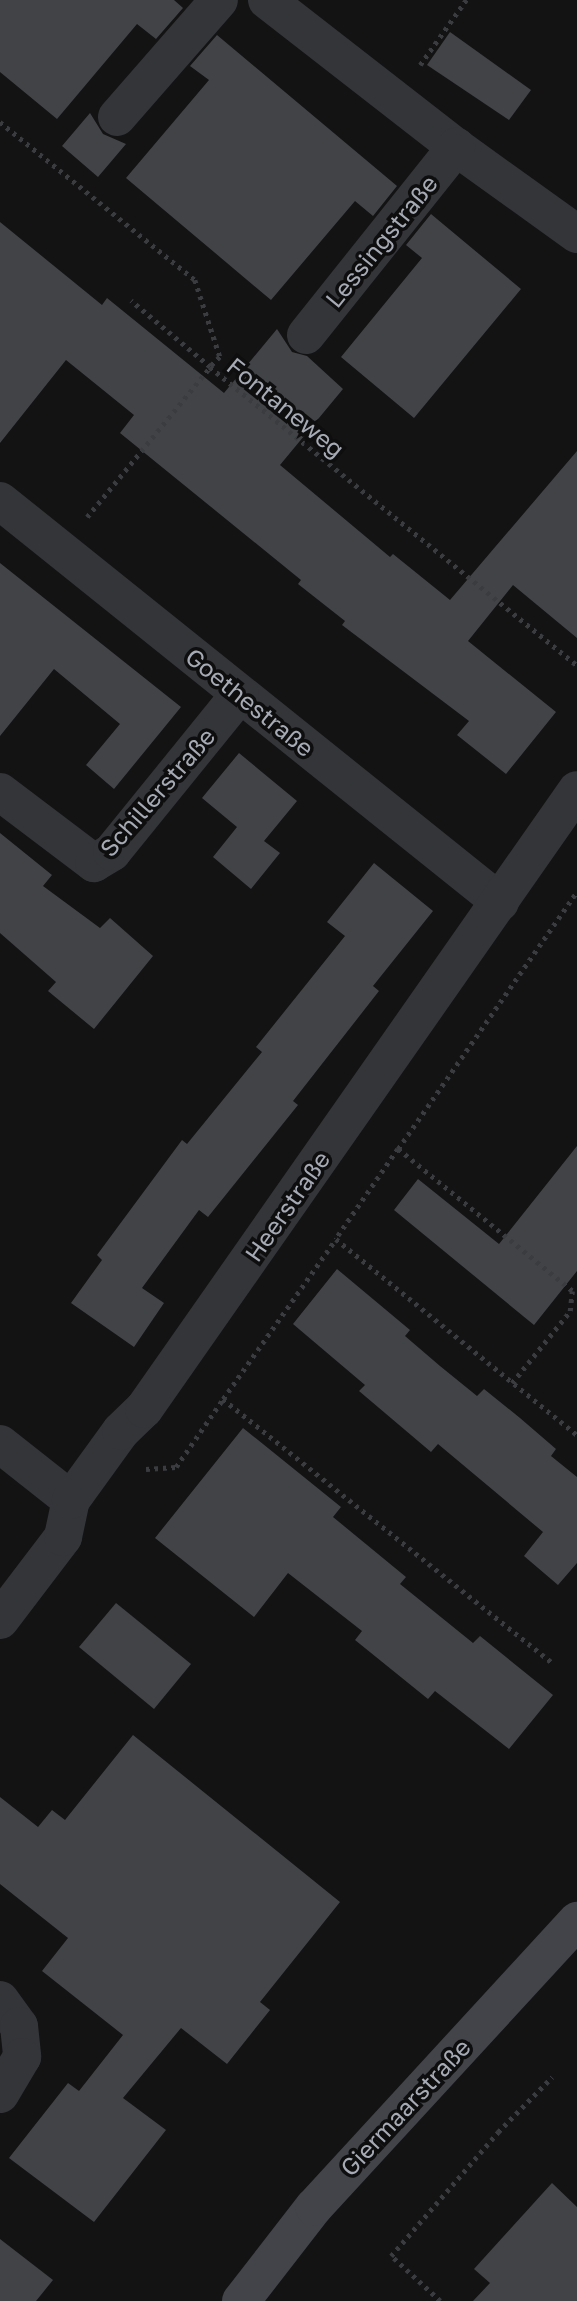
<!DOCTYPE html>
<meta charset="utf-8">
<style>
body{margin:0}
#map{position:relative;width:577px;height:2301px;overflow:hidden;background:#131314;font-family:"Golos Text",sans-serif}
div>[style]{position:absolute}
.building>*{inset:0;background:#424347}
.path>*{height:4.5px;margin-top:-2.25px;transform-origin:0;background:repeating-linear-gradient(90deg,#3a3c40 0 3.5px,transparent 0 8.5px)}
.minor>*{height:38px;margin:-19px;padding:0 19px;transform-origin:19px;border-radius:19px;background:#343539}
.secondary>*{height:38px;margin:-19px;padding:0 19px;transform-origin:19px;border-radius:19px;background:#424449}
span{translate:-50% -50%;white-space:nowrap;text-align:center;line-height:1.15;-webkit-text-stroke:7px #0e0e0f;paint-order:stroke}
.street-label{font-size:24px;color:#a5aab4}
</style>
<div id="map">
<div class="building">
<div style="clip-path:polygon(0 0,174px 0,183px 8px,156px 39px,137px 24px,57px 119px,0 72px)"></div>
<div style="clip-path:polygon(450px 32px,531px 90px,509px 120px,427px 65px)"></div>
<div style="clip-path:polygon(217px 35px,397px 186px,373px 216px,355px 201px,271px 300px,126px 178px,209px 80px,190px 66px)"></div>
<div style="clip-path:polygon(90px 113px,103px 134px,126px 144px,98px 177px,62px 146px)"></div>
<div style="clip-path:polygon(431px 214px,521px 289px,414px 418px,341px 357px,422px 258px,406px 245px)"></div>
<div style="clip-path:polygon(0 222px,102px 305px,107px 298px,224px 393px,277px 329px,292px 352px,307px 356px,343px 389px,280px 465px,390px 557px,393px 554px,450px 600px,577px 451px,577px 638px,513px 585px,468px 641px,556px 712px,506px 774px,457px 735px,469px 721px,342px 625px,345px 621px,298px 584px,301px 580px,120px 433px,134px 415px,66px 360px,0 443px)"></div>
<div style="clip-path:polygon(0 563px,181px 707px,114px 789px,86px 765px,120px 724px,54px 669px,0 736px)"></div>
<div style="clip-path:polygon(239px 753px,297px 801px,264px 841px,280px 853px,251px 889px,213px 857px,237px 827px,202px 798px)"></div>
<div style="clip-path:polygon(0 833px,52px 875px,43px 886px,100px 928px,110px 918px,153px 956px,94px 1029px,48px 991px,56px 982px,0 933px)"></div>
<div style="clip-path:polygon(374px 863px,433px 911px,373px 986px,379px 991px,293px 1101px,298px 1105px,208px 1217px,199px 1210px,142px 1288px,164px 1303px,134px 1347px,71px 1303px,102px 1260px,97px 1255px,182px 1140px,187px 1144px,262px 1052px,256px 1047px,345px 936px,327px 922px)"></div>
<div style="clip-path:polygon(577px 1146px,577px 1271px,534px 1325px,394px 1210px,418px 1179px,499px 1244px)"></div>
<div style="clip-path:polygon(337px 1269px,410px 1330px,405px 1336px,440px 1366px,477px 1396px,484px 1389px,520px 1418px,556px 1449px,551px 1456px,577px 1477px,577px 1563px,558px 1585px,524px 1556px,543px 1532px,438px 1444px,431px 1452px,359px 1391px,365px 1385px,293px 1324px)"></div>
<div style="clip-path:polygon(243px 1428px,341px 1507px,333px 1517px,406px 1577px,400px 1584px,473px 1643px,480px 1636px,553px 1695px,509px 1749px,435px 1691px,428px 1699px,355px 1640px,362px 1631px,288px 1573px,254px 1617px,155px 1538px)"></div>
<div style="clip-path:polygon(116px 1603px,191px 1664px,154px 1709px,79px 1647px)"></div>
<div style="clip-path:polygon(133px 1735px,340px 1902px,260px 2002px,270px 2010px,227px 2064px,181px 2028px,123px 2098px,166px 2130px,94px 2222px,9px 2158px,68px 2083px,79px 2091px,123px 2035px,42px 1971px,68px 1938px,0 1884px,0 1797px,38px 1827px,52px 1810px,65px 1820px)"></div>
<div style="clip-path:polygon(552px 2183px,577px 2207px,577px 2301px,473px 2301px,490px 2283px,474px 2269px)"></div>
<div style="clip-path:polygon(0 2239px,53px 2280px,36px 2301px,0 2301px)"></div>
</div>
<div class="path">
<div style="left:420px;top:65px;width:80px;rotate:-54.7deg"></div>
<div style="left:0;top:122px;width:251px;rotate:39deg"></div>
<div style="left:195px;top:280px;width:81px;rotate:72deg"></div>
<div style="left:220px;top:357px;width:14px;rotate:135deg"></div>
<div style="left:210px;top:367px;width:473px;rotate:39.1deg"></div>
<div style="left:87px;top:517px;width:194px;rotate:-50.6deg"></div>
<div style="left:210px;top:367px;width:103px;rotate:-140.1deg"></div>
<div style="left:398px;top:1149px;width:314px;rotate:-55.2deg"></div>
<div style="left:572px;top:1291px;width:225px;rotate:-140.8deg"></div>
<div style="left:398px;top:1149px;width:109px;rotate:124.6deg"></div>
<div style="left:336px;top:1239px;width:311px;rotate:39.1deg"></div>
<div style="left:512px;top:1383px;width:92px;rotate:-51.1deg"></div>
<div style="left:570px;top:1311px;width:20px;rotate:-84deg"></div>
<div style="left:223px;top:1399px;width:196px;rotate:-54.8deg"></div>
<div style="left:146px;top:1469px;width:30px;rotate:-4deg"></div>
<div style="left:176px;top:1467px;width:83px;rotate:-55.3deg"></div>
<div style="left:223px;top:1399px;width:422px;rotate:38.7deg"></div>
<div style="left:440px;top:2301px;width:67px;rotate:-137.4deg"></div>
<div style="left:391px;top:2256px;width:164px;rotate:-49.2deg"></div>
<div style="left:498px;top:2132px;width:77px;rotate:-45.5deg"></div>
</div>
<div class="minor">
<div style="left:267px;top:0;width:239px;rotate:37.9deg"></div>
<div style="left:456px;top:147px;width:149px;rotate:35.7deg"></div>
<div style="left:117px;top:117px;width:155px;rotate:-48.9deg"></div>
<div style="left:306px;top:335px;width:241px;rotate:-51.4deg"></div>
<div style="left:0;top:501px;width:641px;rotate:38.73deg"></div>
<div style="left:0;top:792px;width:118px;rotate:37.1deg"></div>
<div style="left:94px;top:863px;width:21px;rotate:-31deg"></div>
<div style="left:112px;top:852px;width:203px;rotate:-51deg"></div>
<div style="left:0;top:1444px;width:90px;rotate:38.3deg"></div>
<div style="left:0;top:1620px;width:104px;rotate:-52.8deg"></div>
<div style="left:63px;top:1537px;width:38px;rotate:-78deg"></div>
<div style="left:71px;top:1500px;width:85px;rotate:-54.1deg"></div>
<div style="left:121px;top:1431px;width:32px;rotate:-44deg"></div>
<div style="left:144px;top:1409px;width:755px;rotate:-55.03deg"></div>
<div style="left:0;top:2000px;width:32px;rotate:54deg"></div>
<div style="left:19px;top:2026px;width:31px;rotate:84deg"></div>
<div style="left:22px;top:2057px;width:43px;rotate:120.7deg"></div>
</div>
<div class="secondary">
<div style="left:241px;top:2301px;width:119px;rotate:-52.2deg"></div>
<div style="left:314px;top:2207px;width:389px;rotate:-47.4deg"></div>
</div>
<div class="street-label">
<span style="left:381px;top:241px;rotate:-51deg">Lessingstraße</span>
<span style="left:286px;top:407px;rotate:39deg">Fontaneweg</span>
<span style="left:250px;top:702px;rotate:39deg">Goethestraße</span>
<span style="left:157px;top:792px;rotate:-49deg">Schillerstraße</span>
<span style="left:287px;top:1206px;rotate:-55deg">Heerstraße</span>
<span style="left:405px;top:2107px;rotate:-47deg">Giermaarstraße</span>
</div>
</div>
